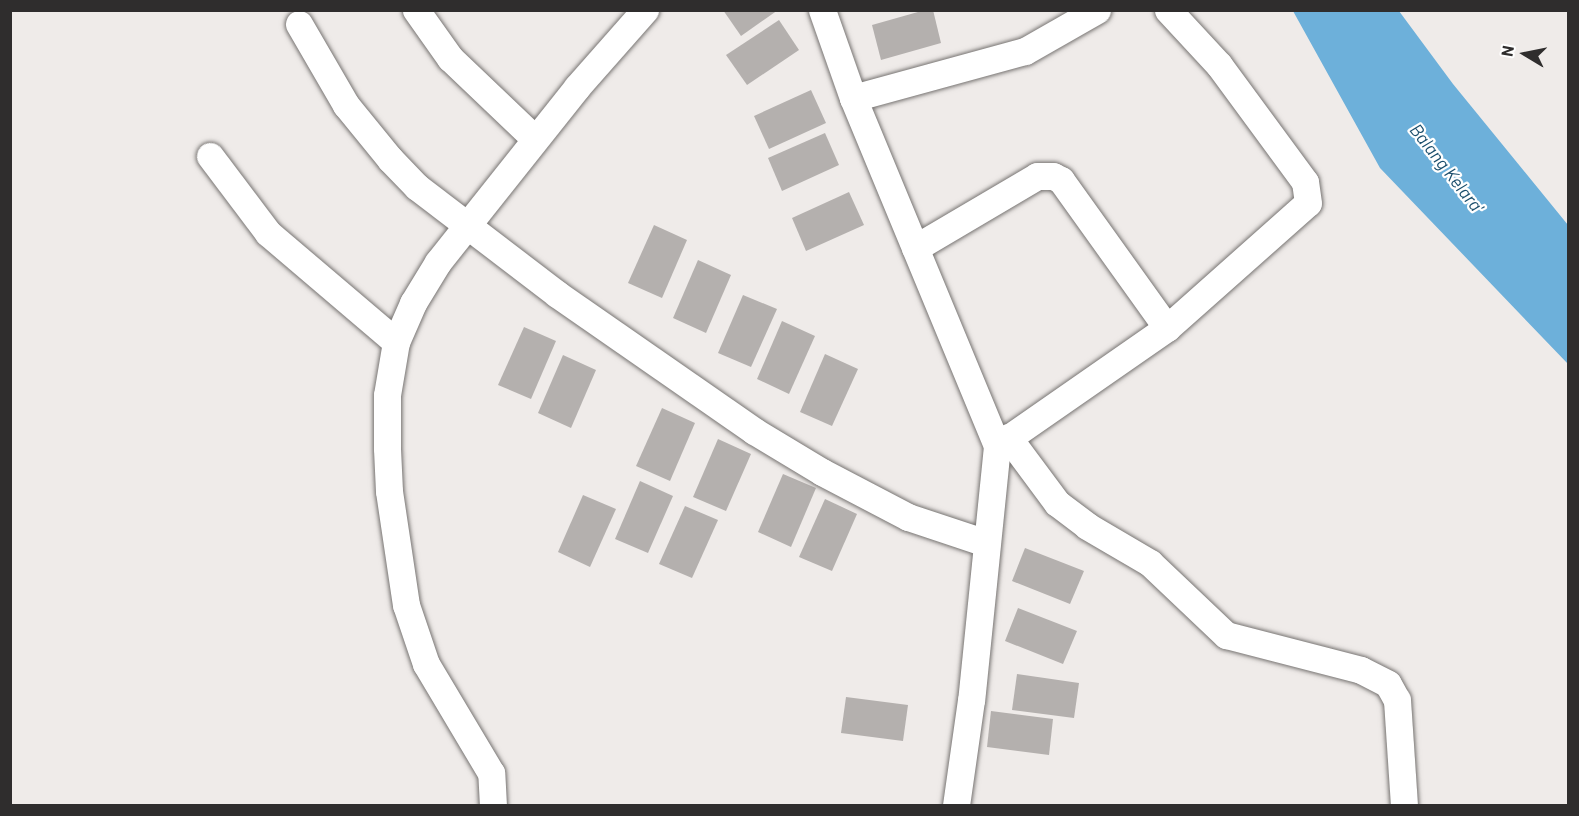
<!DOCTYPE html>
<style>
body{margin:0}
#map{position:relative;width:1579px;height:816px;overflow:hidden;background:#efebe9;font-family:Barlow,sans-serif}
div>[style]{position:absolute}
.water>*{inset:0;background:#6db0da}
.building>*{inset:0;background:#b4b0ae}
.roads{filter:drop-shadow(0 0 2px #777472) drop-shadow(0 0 2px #777472)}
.street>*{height:27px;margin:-13.5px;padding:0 13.5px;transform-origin:13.5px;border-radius:13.5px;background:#fff}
span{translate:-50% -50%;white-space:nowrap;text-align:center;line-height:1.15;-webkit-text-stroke:4.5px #fff;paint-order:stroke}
.water-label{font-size:18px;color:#1b4e6c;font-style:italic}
.frame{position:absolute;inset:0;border:12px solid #2f2d2d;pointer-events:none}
.north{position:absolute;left:1495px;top:24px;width:60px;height:60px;-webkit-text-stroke:4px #fff;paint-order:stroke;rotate:280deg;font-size:16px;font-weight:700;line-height:24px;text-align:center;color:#2f2d2d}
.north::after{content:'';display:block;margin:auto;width:21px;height:27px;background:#2f2d2d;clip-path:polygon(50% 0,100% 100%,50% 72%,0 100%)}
</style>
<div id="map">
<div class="water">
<div style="clip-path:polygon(1293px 11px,1399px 11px,1453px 84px,1568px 225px,1568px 364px,1380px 168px)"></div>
</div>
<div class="building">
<div style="clip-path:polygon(723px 10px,778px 10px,741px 36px)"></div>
<div style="clip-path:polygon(925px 10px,933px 10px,941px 43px,881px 60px,872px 25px)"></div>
<div style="clip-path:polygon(779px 20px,799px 50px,747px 85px,726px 55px)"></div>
<div style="clip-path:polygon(811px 90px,826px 123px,769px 149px,754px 116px)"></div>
<div style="clip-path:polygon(825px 133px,839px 165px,782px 191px,768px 158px)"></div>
<div style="clip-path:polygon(849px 192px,864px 225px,806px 251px,792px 218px)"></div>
<div style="clip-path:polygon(654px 225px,687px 240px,662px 298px,628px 283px)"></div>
<div style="clip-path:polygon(698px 260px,731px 275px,706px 333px,673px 318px)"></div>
<div style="clip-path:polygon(743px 295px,777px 309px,751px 367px,718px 353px)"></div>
<div style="clip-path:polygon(782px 321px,815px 336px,789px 394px,757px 379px)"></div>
<div style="clip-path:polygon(524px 327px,556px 341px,531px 399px,498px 385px)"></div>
<div style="clip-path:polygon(825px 354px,858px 369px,832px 426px,800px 412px)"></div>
<div style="clip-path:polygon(563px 355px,596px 370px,571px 428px,538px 413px)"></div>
<div style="clip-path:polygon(662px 408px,695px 423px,670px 481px,636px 466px)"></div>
<div style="clip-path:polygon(718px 439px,751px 454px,726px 511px,693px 497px)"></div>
<div style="clip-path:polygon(783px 474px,816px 488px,791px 547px,758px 532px)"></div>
<div style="clip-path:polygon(640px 481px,673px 496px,648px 553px,615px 539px)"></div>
<div style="clip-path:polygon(583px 495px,616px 509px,590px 567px,558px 552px)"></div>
<div style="clip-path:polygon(825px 499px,857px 514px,832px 571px,799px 557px)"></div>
<div style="clip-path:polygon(685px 506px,718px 520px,692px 578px,659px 564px)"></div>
<div style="clip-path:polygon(1025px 548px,1084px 571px,1070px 604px,1012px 581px)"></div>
<div style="clip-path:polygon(1018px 608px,1077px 631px,1063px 664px,1005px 641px)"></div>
<div style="clip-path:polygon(1017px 674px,1079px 683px,1074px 718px,1012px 710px)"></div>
<div style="clip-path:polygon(846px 697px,908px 705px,903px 741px,841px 733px)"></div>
<div style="clip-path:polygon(991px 711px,1053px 719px,1049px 755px,987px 747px)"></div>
</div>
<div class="roads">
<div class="street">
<div style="left:416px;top:10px;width:59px;rotate:54.7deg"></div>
<div style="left:450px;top:58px;width:117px;rotate:43.6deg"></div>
<div style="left:822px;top:10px;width:93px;rotate:70.6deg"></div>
<div style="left:853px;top:98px;width:377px;rotate:67.5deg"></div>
<div style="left:997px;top:446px;width:255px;rotate:95.8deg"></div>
<div style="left:971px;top:700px;width:107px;rotate:98.1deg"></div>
<div style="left:299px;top:24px;width:94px;rotate:59.9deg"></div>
<div style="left:346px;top:105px;width:70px;rotate:50.8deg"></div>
<div style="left:390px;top:159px;width:39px;rotate:46deg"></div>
<div style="left:417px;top:187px;width:176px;rotate:37.4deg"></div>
<div style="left:557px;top:294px;width:240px;rotate:34.8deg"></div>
<div style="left:754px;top:431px;width:79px;rotate:31.1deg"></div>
<div style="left:822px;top:472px;width:97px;rotate:27.6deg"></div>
<div style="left:908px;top:517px;width:82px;rotate:18.4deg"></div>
<div style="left:853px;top:98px;width:178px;rotate:-15.3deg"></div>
<div style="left:1025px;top:51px;width:83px;rotate:-29.7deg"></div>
<div style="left:210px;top:156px;width:96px;rotate:53deg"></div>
<div style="left:268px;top:233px;width:168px;rotate:40.4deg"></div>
<div style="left:915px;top:248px;width:142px;rotate:-30.5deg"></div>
<div style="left:1037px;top:176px;width:16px"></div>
<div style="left:1053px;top:176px;width:9px;rotate:27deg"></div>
<div style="left:1061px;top:180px;width:182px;rotate:54.4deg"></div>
<div style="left:1008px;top:437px;width:82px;rotate:53.4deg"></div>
<div style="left:1057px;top:503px;width:38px;rotate:37deg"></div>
<div style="left:1087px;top:526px;width:73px;rotate:30.4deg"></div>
<div style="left:1150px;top:563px;width:105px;rotate:43.5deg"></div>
<div style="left:1226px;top:635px;width:139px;rotate:14.5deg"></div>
<div style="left:1361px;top:670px;width:30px;rotate:27deg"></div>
<div style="left:1388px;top:684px;width:18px;rotate:61deg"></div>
<div style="left:1397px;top:700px;width:106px;rotate:86.2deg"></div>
<div style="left:997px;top:446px;width:207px;rotate:-34.8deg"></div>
<div style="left:1167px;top:328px;width:188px;rotate:-41.6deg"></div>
<div style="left:1308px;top:203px;width:21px;rotate:-98deg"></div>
<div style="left:1305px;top:182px;width:145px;rotate:-126.3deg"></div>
<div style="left:1219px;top:65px;width:75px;rotate:-132.8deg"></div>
<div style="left:493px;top:806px;width:33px;rotate:-93deg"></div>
<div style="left:491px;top:773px;width:127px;rotate:-120.8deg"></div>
<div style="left:426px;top:664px;width:62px;rotate:-108.7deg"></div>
<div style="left:406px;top:605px;width:115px;rotate:-98.5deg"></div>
<div style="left:389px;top:491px;width:43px;rotate:-92.7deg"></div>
<div style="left:387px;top:448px;width:53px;rotate:-90deg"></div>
<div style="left:387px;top:395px;width:54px;rotate:-80.4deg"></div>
<div style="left:396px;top:342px;width:43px;rotate:-66.4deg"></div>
<div style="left:413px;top:303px;width:48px;rotate:-58.6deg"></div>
<div style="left:438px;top:262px;width:223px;rotate:-51.5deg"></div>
<div style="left:577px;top:87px;width:103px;rotate:-48.6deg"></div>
</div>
</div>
<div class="water-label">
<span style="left:1447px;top:168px;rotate:52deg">Balang Kelara'</span>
</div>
<div class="frame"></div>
<div class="north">N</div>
</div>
